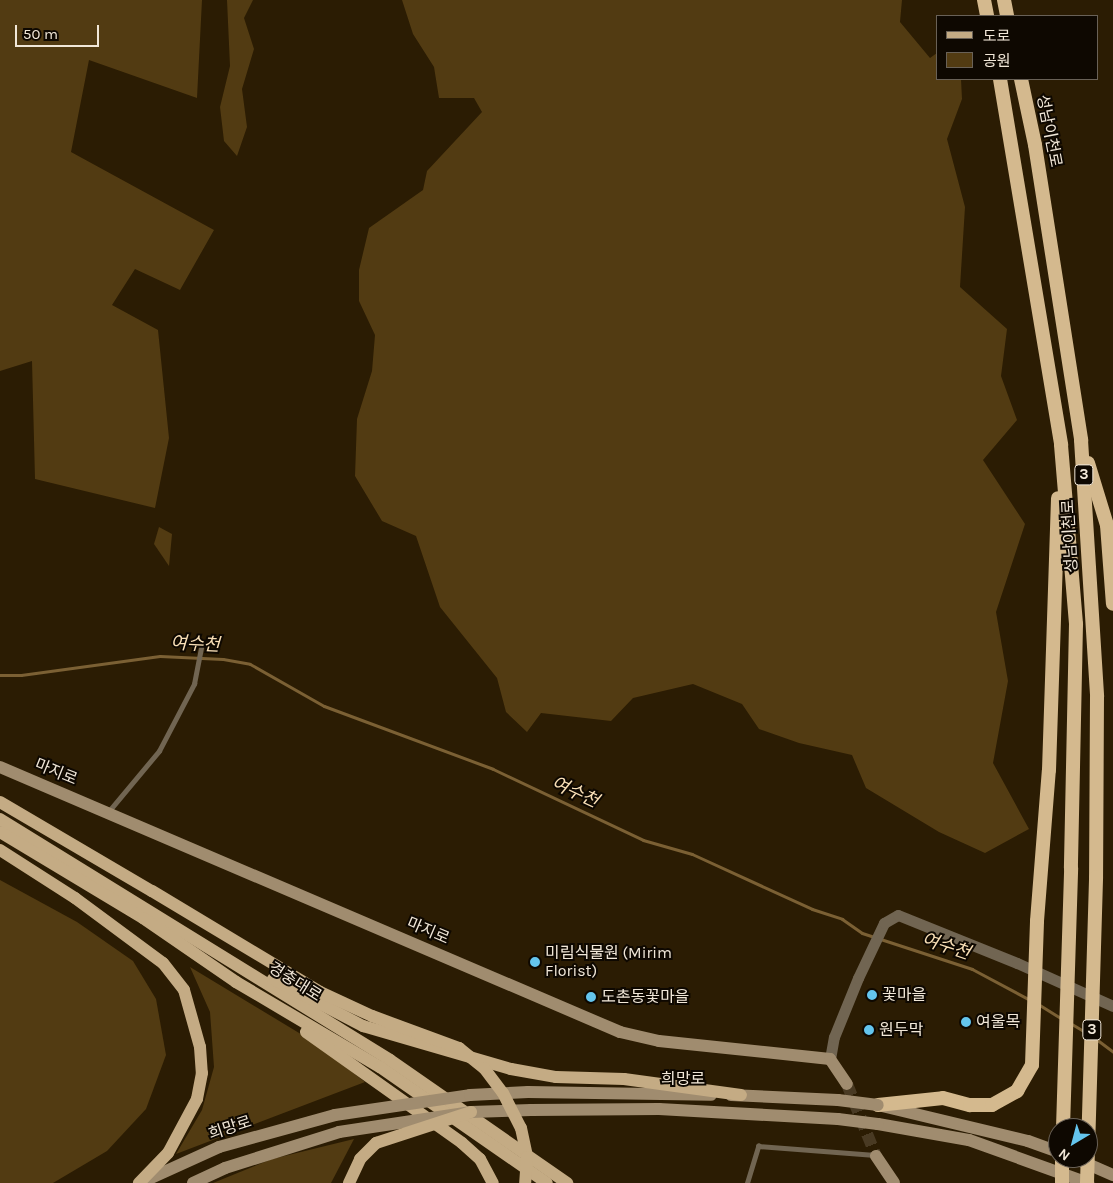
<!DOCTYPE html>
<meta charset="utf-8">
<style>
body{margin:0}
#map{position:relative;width:1113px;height:1183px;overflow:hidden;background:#2b1c03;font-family:Karla,"Noto Sans KR",sans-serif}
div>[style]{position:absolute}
.green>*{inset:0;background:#523b12}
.stream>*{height:3px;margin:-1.5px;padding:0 1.5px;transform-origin:1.5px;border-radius:1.5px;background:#7b6034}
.secondary-tunnel>*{height:12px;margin-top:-6px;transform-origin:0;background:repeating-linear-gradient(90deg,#493a23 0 12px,transparent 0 18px)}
.service>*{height:4.5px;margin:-2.25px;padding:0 2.25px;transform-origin:2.25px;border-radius:2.25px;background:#716552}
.tertiary>*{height:11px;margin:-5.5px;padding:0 5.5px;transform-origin:5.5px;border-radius:5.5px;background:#716552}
.secondary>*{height:12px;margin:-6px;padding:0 6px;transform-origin:6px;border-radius:6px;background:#a08c6f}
.primary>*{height:12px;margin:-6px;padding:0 6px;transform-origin:6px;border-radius:6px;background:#c4ab84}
.trunk>*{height:14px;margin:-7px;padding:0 7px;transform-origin:7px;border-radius:7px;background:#d4b98e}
.secondary-bridge>*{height:12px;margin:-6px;padding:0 6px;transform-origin:6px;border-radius:6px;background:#a08c6f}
.primary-bridge>*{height:12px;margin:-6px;padding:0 6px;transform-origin:6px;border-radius:6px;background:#c4ab84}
.trunk-bridge>*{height:14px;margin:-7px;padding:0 7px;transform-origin:7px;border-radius:7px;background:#d4b98e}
.dots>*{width:14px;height:14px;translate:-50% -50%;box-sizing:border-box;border:2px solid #0e0801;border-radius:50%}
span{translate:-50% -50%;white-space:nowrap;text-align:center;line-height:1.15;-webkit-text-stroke:4px #0e0801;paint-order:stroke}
.shield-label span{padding:1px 4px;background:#0e0801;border:1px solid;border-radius:4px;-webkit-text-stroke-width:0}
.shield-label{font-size:15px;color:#f1e7d8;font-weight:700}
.street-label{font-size:16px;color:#f1e7d8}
.poi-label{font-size:16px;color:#f1e7d8}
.left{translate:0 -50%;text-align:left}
.water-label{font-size:18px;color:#f9dfb6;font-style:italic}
.legend{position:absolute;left:936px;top:15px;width:162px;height:65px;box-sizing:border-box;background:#0e0801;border:1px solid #696157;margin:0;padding:6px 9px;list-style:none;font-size:15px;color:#f1e7d8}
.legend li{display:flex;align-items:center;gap:10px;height:25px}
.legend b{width:25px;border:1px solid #696157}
.north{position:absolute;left:1048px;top:1118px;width:50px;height:50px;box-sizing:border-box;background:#0e0801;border:1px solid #696157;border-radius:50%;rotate:217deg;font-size:14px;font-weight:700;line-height:20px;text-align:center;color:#f1e7d8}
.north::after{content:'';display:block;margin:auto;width:18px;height:22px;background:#64c5ee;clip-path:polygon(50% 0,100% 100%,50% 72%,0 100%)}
.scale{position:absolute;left:15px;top:25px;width:84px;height:22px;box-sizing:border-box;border:2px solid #f1e7d8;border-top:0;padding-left:6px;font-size:15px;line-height:18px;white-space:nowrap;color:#f1e7d8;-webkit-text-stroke:4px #0e0801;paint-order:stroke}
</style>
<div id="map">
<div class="green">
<div style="clip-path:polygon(0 0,202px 0,197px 98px,89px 60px,71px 152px,214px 230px,180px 290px,135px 269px,112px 305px,158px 330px,169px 438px,155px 508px,35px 479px,32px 361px,0 371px)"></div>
<div style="clip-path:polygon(227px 0,253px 0,244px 18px,254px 49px,242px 89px,247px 127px,237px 156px,224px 141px,220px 107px,230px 66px)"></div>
<div style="clip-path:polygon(402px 0,902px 0,900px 22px,930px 58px,937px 53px,937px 79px,961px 79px,962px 99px,947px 139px,965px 207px,960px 287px,1007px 329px,1001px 376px,1017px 420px,983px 460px,1025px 524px,996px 612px,1008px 681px,993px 763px,1029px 829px,985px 853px,939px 832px,866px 788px,852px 755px,799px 743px,759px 729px,742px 704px,693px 684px,633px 698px,611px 721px,541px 713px,527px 732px,506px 712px,497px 678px,440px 607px,416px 536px,382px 521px,355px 476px,357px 419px,372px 371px,375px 335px,359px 301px,359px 270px,369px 228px,423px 190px,427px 171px,482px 112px,474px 98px,439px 98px,434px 67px,413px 34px)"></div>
<div style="clip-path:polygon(159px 527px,172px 534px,169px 566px,154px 544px)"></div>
<div style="clip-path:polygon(0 880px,77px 922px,133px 961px,156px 999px,166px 1055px,146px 1109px,107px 1151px,53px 1183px,0 1183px)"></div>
<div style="clip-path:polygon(190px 967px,314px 1042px,365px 1082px,176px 1154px,202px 1110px,214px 1067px,210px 1012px)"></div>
<div style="clip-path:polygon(354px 1139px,331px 1183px,213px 1183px,272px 1159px)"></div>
</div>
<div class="stream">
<div style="left:0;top:675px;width:21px"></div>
<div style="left:21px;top:675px;width:140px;rotate:-7.8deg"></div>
<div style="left:160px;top:656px;width:63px;rotate:2.7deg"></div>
<div style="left:223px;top:659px;width:27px;rotate:10deg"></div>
<div style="left:250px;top:664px;width:85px;rotate:29.6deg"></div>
<div style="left:324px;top:706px;width:180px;rotate:20.4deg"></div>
<div style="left:493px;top:769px;width:166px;rotate:25.3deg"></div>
<div style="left:643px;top:840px;width:51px;rotate:15.9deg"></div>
<div style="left:692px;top:854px;width:132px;rotate:24.6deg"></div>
<div style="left:812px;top:909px;width:32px;rotate:18deg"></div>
<div style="left:842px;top:919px;width:24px;rotate:35deg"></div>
<div style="left:862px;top:933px;width:116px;rotate:18.1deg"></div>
<div style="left:972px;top:969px;width:66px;rotate:28.1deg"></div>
<div style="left:1038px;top:1004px;width:28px;rotate:32deg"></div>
<div style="left:1070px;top:1023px;width:21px;rotate:31deg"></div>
<div style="left:1096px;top:1039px;width:21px;rotate:37deg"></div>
</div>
<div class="secondary-tunnel">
<div style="left:847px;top:1084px;width:78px;rotate:68.1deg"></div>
</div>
<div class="service">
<div style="left:109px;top:811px;width:78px;rotate:-50.2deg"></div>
<div style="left:159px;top:751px;width:76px;rotate:-62.4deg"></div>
<div style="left:194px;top:684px;width:37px;rotate:-79deg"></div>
<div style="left:747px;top:1183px;width:39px;rotate:-73deg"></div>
<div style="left:758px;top:1146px;width:117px;rotate:4.4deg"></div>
</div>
<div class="tertiary">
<div style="left:830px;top:1059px;width:22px;rotate:-80deg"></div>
<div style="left:834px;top:1037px;width:64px;rotate:-67.9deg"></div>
<div style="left:858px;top:978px;width:61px;rotate:-64.7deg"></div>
<div style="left:884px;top:923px;width:16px;rotate:-30deg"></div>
<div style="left:898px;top:915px;width:128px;rotate:22deg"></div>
<div style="left:1017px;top:963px;width:105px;rotate:24.1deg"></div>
</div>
<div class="secondary">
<div style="left:0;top:767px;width:674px;rotate:23.14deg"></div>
<div style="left:620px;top:1032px;width:40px;rotate:13deg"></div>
<div style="left:659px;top:1041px;width:172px;rotate:6deg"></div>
<div style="left:830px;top:1059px;width:30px;rotate:56deg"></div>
<div style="left:528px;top:1092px;width:183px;rotate:0.9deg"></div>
<div style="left:731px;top:1095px;width:107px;rotate:2.7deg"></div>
<div style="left:882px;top:1106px;width:150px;rotate:13.5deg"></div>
<div style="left:1028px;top:1141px;width:32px;rotate:20deg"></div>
<div style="left:531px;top:1110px;width:128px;rotate:-0.4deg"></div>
<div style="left:659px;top:1109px;width:179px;rotate:3.2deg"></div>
<div style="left:878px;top:1124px;width:92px;rotate:10deg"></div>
<div style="left:969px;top:1140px;width:127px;rotate:19.9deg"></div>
<div style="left:876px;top:1156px;width:32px;rotate:56deg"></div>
<div style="left:1074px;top:1158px;width:43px;rotate:23.6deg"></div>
<div style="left:140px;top:1183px;width:87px;rotate:-24.5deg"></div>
<div style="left:219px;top:1147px;width:120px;rotate:-15.4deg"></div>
<div style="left:193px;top:1183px;width:35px;rotate:-25deg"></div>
<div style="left:225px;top:1168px;width:120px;rotate:-17.5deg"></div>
</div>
<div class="primary">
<div style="left:0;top:802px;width:176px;rotate:30.4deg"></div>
<div style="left:0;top:819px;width:458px;rotate:31.7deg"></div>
<div style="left:390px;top:1060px;width:216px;rotate:34.8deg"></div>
<div style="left:0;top:832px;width:167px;rotate:31deg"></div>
<div style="left:143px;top:918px;width:113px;rotate:34.5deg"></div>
<div style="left:236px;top:982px;width:167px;rotate:30.6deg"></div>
<div style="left:380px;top:1067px;width:203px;rotate:34.8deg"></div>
<div style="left:0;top:850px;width:89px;rotate:32.6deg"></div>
<div style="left:75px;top:898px;width:109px;rotate:36.5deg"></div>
<div style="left:163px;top:963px;width:34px;rotate:52deg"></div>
<div style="left:184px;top:990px;width:59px;rotate:74.3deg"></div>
<div style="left:200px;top:1047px;width:26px;rotate:86deg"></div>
<div style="left:202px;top:1073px;width:26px;rotate:101deg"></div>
<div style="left:197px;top:1099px;width:61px;rotate:118.2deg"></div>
<div style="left:168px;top:1153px;width:42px;rotate:134deg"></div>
<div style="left:273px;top:979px;width:102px;rotate:27.6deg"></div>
<div style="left:363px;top:1026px;width:154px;rotate:16.2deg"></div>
<div style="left:511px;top:1069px;width:46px;rotate:10.1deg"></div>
<div style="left:556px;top:1077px;width:68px;rotate:1.7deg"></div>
<div style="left:624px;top:1079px;width:118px;rotate:7.8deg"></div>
<div style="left:306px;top:1032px;width:191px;rotate:35.4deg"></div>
<div style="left:462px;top:1143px;width:24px;rotate:42deg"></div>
<div style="left:480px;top:1159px;width:27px;rotate:62deg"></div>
<div style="left:349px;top:1183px;width:26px;rotate:-65deg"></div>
<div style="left:360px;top:1159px;width:23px;rotate:-45deg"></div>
</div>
<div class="trunk">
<div style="left:984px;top:0;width:16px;rotate:79deg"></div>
<div style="left:1004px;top:0;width:16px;rotate:79deg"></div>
<div style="left:1000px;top:79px;width:371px;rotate:80.5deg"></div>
<div style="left:1061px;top:445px;width:180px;rotate:85.2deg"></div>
<div style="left:1076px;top:624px;width:244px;rotate:91.2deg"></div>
<div style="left:1021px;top:79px;width:67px;rotate:78deg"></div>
<div style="left:1035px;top:145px;width:299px;rotate:81.1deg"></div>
<div style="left:1081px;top:440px;width:257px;rotate:86.4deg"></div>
<div style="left:1097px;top:697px;width:180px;rotate:90.3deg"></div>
<div style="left:1088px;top:463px;width:65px;rotate:73deg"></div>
<div style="left:1107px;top:525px;width:79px;rotate:85.7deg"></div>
<div style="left:1037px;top:921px;width:151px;rotate:-85.5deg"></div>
<div style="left:1049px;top:770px;width:272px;rotate:-88.1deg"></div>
<div style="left:878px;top:1105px;width:65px;rotate:-6.1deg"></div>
<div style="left:943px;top:1098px;width:28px;rotate:15deg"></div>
<div style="left:970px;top:1105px;width:22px"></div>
<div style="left:992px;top:1105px;width:29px;rotate:-29deg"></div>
<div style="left:1017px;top:1091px;width:30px;rotate:-60deg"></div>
</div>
<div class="secondary-bridge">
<div style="left:838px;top:1100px;width:40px;rotate:7.1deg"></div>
<div style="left:335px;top:1115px;width:136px;rotate:-8.4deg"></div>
<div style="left:470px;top:1095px;width:58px;rotate:-3deg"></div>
<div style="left:838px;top:1119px;width:40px;rotate:7.1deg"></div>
<div style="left:339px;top:1132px;width:134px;rotate:-8.6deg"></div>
<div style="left:471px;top:1112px;width:60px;rotate:-1.9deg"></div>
</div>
<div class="primary-bridge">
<div style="left:152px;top:891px;width:196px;rotate:31deg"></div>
<div style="left:320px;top:992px;width:57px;rotate:24.8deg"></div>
<div style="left:372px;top:1016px;width:93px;rotate:20.2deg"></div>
<div style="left:459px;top:1048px;width:32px;rotate:39deg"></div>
<div style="left:484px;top:1068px;width:31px;rotate:53deg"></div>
<div style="left:503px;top:1093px;width:39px;rotate:63deg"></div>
<div style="left:521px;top:1128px;width:30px;rotate:78deg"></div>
<div style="left:527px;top:1157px;width:26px;rotate:94deg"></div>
<div style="left:376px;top:1143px;width:100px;rotate:-18.1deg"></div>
</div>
<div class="trunk-bridge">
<div style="left:1032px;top:1065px;width:144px;rotate:-88deg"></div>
<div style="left:1063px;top:1128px;width:260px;rotate:-88.2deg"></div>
<div style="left:1062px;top:1183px;width:25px;rotate:-90deg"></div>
<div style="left:1087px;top:1183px;width:306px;rotate:-88.3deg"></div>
</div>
<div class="dots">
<div style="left:535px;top:962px;background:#64c5ee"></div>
<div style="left:872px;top:995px;background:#64c5ee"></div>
<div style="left:591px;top:997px;background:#64c5ee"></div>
<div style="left:966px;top:1022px;background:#64c5ee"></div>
<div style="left:869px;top:1030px;background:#64c5ee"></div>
</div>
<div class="shield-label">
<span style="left:1084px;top:475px">3</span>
<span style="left:1092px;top:1030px">3</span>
</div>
<div class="street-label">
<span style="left:1049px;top:131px;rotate:79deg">성남이천로</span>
<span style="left:1070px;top:536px;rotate:-93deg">성남이천로</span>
<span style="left:56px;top:772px;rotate:22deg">마지로</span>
<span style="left:428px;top:931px;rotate:23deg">마지로</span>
<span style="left:295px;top:982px;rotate:32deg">경충대로</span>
<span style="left:683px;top:1079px">희망로</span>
<span style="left:230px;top:1128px;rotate:-18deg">희망로</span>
</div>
<div class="poi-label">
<span class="left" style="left:545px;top:962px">미림식물원 (Mirim<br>Florist)</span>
<span class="left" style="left:882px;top:995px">꽃마을</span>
<span class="left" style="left:601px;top:997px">도촌동꽃마을</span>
<span class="left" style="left:976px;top:1022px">여울목</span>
<span class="left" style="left:879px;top:1030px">원두막</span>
</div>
<div class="water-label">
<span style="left:195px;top:644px;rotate:3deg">여수천</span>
<span style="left:575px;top:792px;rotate:25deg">여수천</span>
<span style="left:946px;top:946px;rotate:18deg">여수천</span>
</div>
<ul class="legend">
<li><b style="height:6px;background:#c4ab84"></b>도로</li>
<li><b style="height:14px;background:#523b12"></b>공원</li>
</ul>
<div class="north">N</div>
<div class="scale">50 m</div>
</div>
